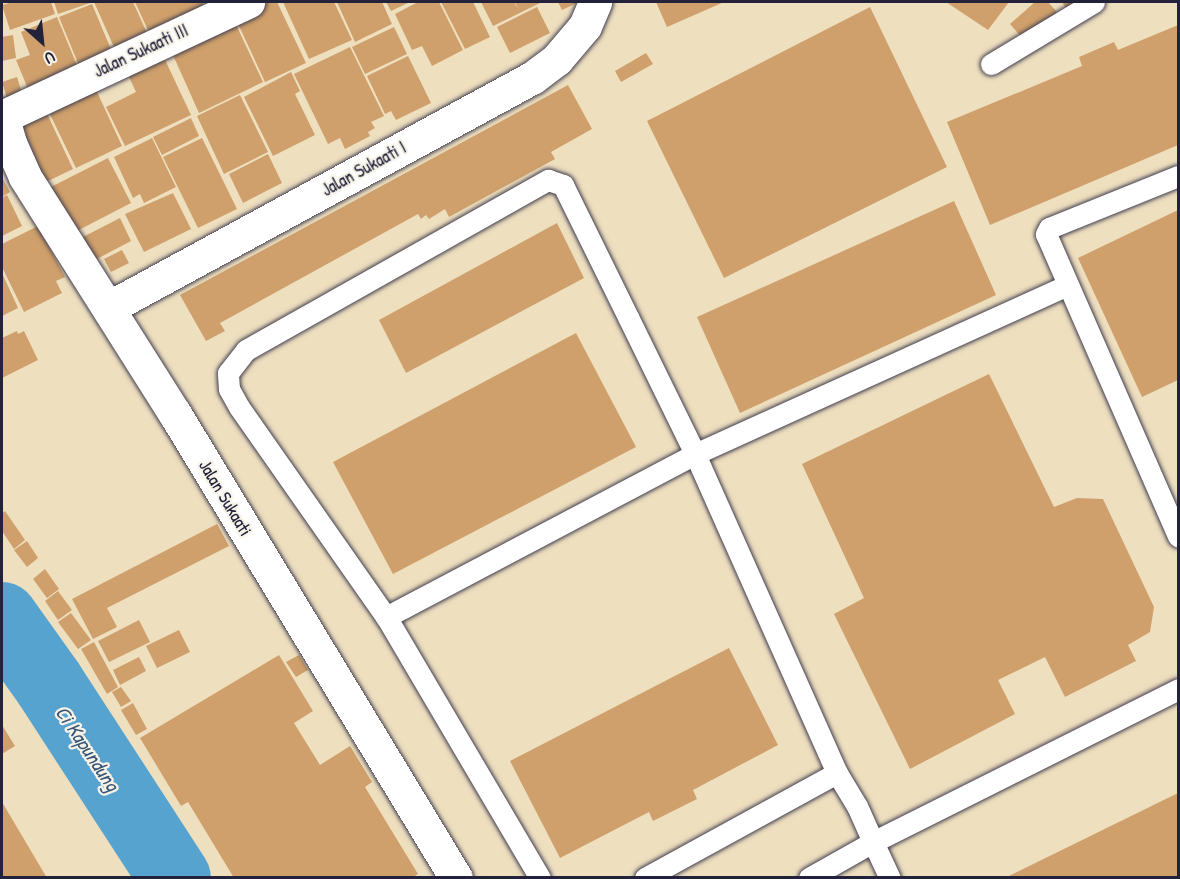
<!DOCTYPE html>
<style>
body{margin:0}
#map{position:relative;width:1180px;height:879px;overflow:hidden;background:#eedfbf;font-family:"Patrick Hand",sans-serif}
div>[style]{position:absolute}
.river>*{height:72px;margin:-36px;padding:0 36px;transform-origin:36px;border-radius:36px;background:#57a3d0}
.building>*{inset:0;background:#cfa06b}
.roads{filter:drop-shadow(0 0 2px #413e4f) drop-shadow(0 0 2px #413e4f)}
.lane>*{height:21px;margin:-10.5px;padding:0 10.5px;transform-origin:10.5px;border-radius:10.5px;background:#fff}
.street>*{height:33px;margin:-16.5px;padding:0 16.5px;transform-origin:16.5px;border-radius:16.5px;background:#fff}
.secondary>*{height:33px;margin:-16.5px;padding:0 16.5px;transform-origin:16.5px;border-radius:16.5px;background:#fff}
span{translate:-50% -50%;white-space:nowrap;text-align:center;line-height:1.15;-webkit-text-stroke:4.5px #f7f3e8;paint-order:stroke}
.street-label{font-size:18px;color:#22223b}
.water-label{font-size:20px;color:#375677;font-style:italic}
.frame{position:absolute;inset:0;border:3px solid #22223b;pointer-events:none}
.north{position:absolute;left:12px;top:12px;width:60px;height:60px;-webkit-text-stroke:4px #f7f3e8;paint-order:stroke;rotate:153deg;font-size:16px;font-weight:700;line-height:24px;text-align:center;color:#22223b}
.north::after{content:'';display:block;margin:auto;width:21px;height:27px;background:#22223b;clip-path:polygon(50% 0,100% 100%,50% 72%,0 100%)}
</style>
<div id="map">
<div class="river">
<div style="left:2px;top:618px;width:81px;rotate:54.5deg"></div>
<div style="left:49px;top:684px;width:231px;rotate:57deg"></div>
</div>
<div class="building">
<div style="clip-path:polygon(13px 2px,51px 2px,55px 14px,10px 30px,2px 5px)"></div>
<div style="clip-path:polygon(54px 2px,93px 2px,58px 14px)"></div>
<div style="clip-path:polygon(94px 2px,133px 2px,147px 33px,114px 47px)"></div>
<div style="clip-path:polygon(135px 2px,202px 2px,209px 15px,153px 41px)"></div>
<div style="clip-path:polygon(257px 2px,277px 2px,306px 63px,265px 82px,233px 13px)"></div>
<div style="clip-path:polygon(283px 2px,334px 2px,352px 40px,309px 59px)"></div>
<div style="clip-path:polygon(337px 2px,382px 2px,392px 24px,355px 42px)"></div>
<div style="clip-path:polygon(386px 2px,410px 2px,391px 11px)"></div>
<div style="clip-path:polygon(418px 2px,439px 2px,463px 50px,432px 66px,422px 46px,412px 50px,395px 14px)"></div>
<div style="clip-path:polygon(441px 2px,473px 2px,490px 37px,465px 49px)"></div>
<div style="clip-path:polygon(481px 2px,514px 2px,519px 10px,515px 2px,542px 2px,493px 26px)"></div>
<div style="clip-path:polygon(558px 2px,579px 2px,562px 10px)"></div>
<div style="clip-path:polygon(656px 2px,724px 2px,667px 27px)"></div>
<div style="clip-path:polygon(946px 2px,1009px 2px,988px 30px)"></div>
<div style="clip-path:polygon(1035px 2px,1048px 2px,1057px 12px,1023px 39px,1010px 24px)"></div>
<div style="clip-path:polygon(1062px 2px,1076px 2px,1066px 8px)"></div>
<div style="clip-path:polygon(92px 4px,115px 59px,82px 73px,59px 17px)"></div>
<div style="clip-path:polygon(537px 7px,550px 33px,510px 53px,497px 27px)"></div>
<div style="clip-path:polygon(870px 7px,947px 167px,724px 278px,647px 121px)"></div>
<div style="clip-path:polygon(231px 14px,263px 82px,199px 113px,168px 44px)"></div>
<div style="clip-path:polygon(57px 17px,81px 75px,31px 96px,16px 60px,30px 55px,21px 32px)"></div>
<div style="clip-path:polygon(1178px 25px,1178px 145px,990px 225px,947px 122px,1082px 66px,1079px 57px,1114px 42px,1118px 50px)"></div>
<div style="clip-path:polygon(394px 27px,407px 54px,365px 74px,352px 47px)"></div>
<div style="clip-path:polygon(13px 35px,16px 58px,2px 61px,2px 37px)"></div>
<div style="clip-path:polygon(159px 47px,191px 115px,125px 146px,106px 107px,136px 92px,123px 64px)"></div>
<div style="clip-path:polygon(350px 47px,384px 116px,371px 122px,375px 128px,368px 132px,370px 136px,345px 149px,340px 138px,328px 144px,294px 74px)"></div>
<div style="clip-path:polygon(646px 53px,653px 64px,621px 82px,615px 71px)"></div>
<div style="clip-path:polygon(408px 56px,431px 103px,396px 120px,391px 111px,385px 114px,367px 76px)"></div>
<div style="clip-path:polygon(291px 72px,300px 91px,295px 94px,315px 135px,273px 156px,244px 97px)"></div>
<div style="clip-path:polygon(17px 77px,25px 103px,10px 108px,2px 82px)"></div>
<div style="clip-path:polygon(91px 79px,122px 146px,76px 168px,44px 102px)"></div>
<div style="clip-path:polygon(568px 85px,592px 129px,551px 152px,555px 159px,449px 217px,445px 209px,429px 219px,426px 215px,421px 219px,418px 214px,220px 323px,225px 331px,206px 341px,180px 295px)"></div>
<div style="clip-path:polygon(240px 95px,268px 152px,224px 174px,197px 116px)"></div>
<div style="clip-path:polygon(42px 103px,73px 169px,44px 183px,12px 118px)"></div>
<div style="clip-path:polygon(191px 118px,199px 136px,162px 155px,153px 137px)"></div>
<div style="clip-path:polygon(152px 138px,176px 187px,144px 203px,140px 194px,133px 198px,114px 157px)"></div>
<div style="clip-path:polygon(202px 138px,237px 209px,198px 228px,163px 157px)"></div>
<div style="clip-path:polygon(268px 154px,282px 183px,243px 203px,229px 174px)"></div>
<div style="clip-path:polygon(108px 158px,131px 203px,73px 233px,51px 187px)"></div>
<div style="clip-path:polygon(2px 177px,10px 192px,2px 197px)"></div>
<div style="clip-path:polygon(173px 193px,191px 229px,144px 252px,125px 214px)"></div>
<div style="clip-path:polygon(7px 195px,22px 226px,2px 236px,2px 198px)"></div>
<div style="clip-path:polygon(954px 201px,996px 295px,740px 413px,697px 317px)"></div>
<div style="clip-path:polygon(1178px 210px,1178px 380px,1142px 397px,1078px 258px)"></div>
<div style="clip-path:polygon(120px 218px,131px 241px,93px 261px,81px 238px)"></div>
<div style="clip-path:polygon(557px 223px,584px 278px,406px 373px,379px 320px)"></div>
<div style="clip-path:polygon(38px 226px,65px 277px,56px 281px,62px 293px,24px 312px,2px 267px,2px 244px)"></div>
<div style="clip-path:polygon(122px 250px,129px 263px,111px 272px,104px 259px)"></div>
<div style="clip-path:polygon(2px 273px,18px 308px,2px 316px)"></div>
<div style="clip-path:polygon(17px 331px,18px 334px,24px 331px,38px 360px,2px 378px,2px 338px)"></div>
<div style="clip-path:polygon(576px 333px,636px 447px,393px 574px,333px 462px)"></div>
<div style="clip-path:polygon(989px 374px,1054px 507px,1077px 498px,1103px 499px,1154px 607px,1150px 632px,1128px 645px,1136px 661px,1065px 697px,1045px 657px,998px 680px,1015px 714px,910px 769px,834px 614px,864px 598px,802px 464px)"></div>
<div style="clip-path:polygon(5px 511px,25px 540px,14px 549px,2px 531px,2px 513px)"></div>
<div style="clip-path:polygon(217px 524px,229px 546px,107px 608px,117px 627px,93px 639px,72px 599px)"></div>
<div style="clip-path:polygon(27px 541px,38px 558px,27px 567px,14px 550px)"></div>
<div style="clip-path:polygon(45px 569px,59px 589px,47px 598px,33px 579px)"></div>
<div style="clip-path:polygon(58px 591px,72px 610px,58px 620px,45px 601px)"></div>
<div style="clip-path:polygon(71px 613px,91px 640px,78px 649px,58px 622px)"></div>
<div style="clip-path:polygon(139px 620px,150px 642px,109px 662px,98px 641px)"></div>
<div style="clip-path:polygon(179px 630px,190px 652px,157px 668px,146px 646px)"></div>
<div style="clip-path:polygon(94px 642px,118px 687px,107px 694px,81px 649px)"></div>
<div style="clip-path:polygon(729px 648px,778px 745px,693px 790px,697px 799px,653px 821px,649px 812px,560px 858px,510px 761px)"></div>
<div style="clip-path:polygon(279px 655px,313px 711px,294px 723px,320px 765px,350px 746px,372px 782px,365px 787px,418px 874px,412px 878px,234px 878px,188px 802px,181px 806px,140px 738px)"></div>
<div style="clip-path:polygon(299px 655px,308px 670px,296px 677px,286px 662px)"></div>
<div style="clip-path:polygon(139px 657px,146px 671px,120px 685px,113px 670px)"></div>
<div style="clip-path:polygon(121px 687px,131px 701px,121px 707px,112px 692px)"></div>
<div style="clip-path:polygon(133px 703px,147px 729px,136px 735px,121px 710px)"></div>
<div style="clip-path:polygon(2px 725px,15px 746px,2px 754px)"></div>
<div style="clip-path:polygon(1178px 793px,1178px 878px,1005px 878px)"></div>
<div style="clip-path:polygon(2px 802px,47px 878px,2px 878px)"></div>
</div>
<div class="roads">
<div class="lane">
<div style="left:991px;top:64px;width:120px;rotate:-31deg"></div>
<div style="left:1178px;top:176px;width:139px;rotate:158deg"></div>
<div style="left:1049px;top:228px;width:7px;rotate:117deg"></div>
<div style="left:1046px;top:234px;width:330px;rotate:66.4deg"></div>
<div style="left:386px;top:617px;width:349px;rotate:-27.8deg"></div>
<div style="left:695px;top:454px;width:409px;rotate:-24.4deg"></div>
<div style="left:540px;top:878px;width:303px;rotate:-120.5deg"></div>
<div style="left:386px;top:617px;width:256px;rotate:-125deg"></div>
<div style="left:239px;top:407px;width:21px;rotate:-119deg"></div>
<div style="left:229px;top:389px;width:16px;rotate:-94deg"></div>
<div style="left:228px;top:373px;width:29px;rotate:-52deg"></div>
<div style="left:246px;top:350px;width:347px;rotate:-29.4deg"></div>
<div style="left:548px;top:180px;width:16px;rotate:18deg"></div>
<div style="left:563px;top:185px;width:149px;rotate:63.8deg"></div>
<div style="left:629px;top:319px;width:150px;rotate:63.9deg"></div>
<div style="left:695px;top:454px;width:349px;rotate:66deg"></div>
<div style="left:837px;top:773px;width:39px;rotate:59deg"></div>
<div style="left:857px;top:806px;width:39px;rotate:66deg"></div>
<div style="left:873px;top:842px;width:341px;rotate:-26.6deg"></div>
<div style="left:645px;top:878px;width:219px;rotate:-28.7deg"></div>
<div style="left:809px;top:878px;width:73px;rotate:-29.4deg"></div>
<div style="left:873px;top:842px;width:40px;rotate:65deg"></div>
</div>
<div class="street">
<div style="left:2px;top:117px;width:272px;rotate:-25.1deg"></div>
<div style="left:108px;top:308px;width:482px;rotate:-28.5deg"></div>
<div style="left:532px;top:78px;width:31px;rotate:-37deg"></div>
<div style="left:557px;top:59px;width:43px;rotate:-49.7deg"></div>
<div style="left:585px;top:26px;width:26px;rotate:-67deg"></div>
</div>
<div class="secondary">
<div style="left:2px;top:115px;width:29px;rotate:74deg"></div>
<div style="left:10px;top:143px;width:37px;rotate:66deg"></div>
<div style="left:25px;top:177px;width:280px;rotate:57.7deg"></div>
<div style="left:175px;top:414px;width:542px;rotate:58.8deg"></div>
</div>
</div>
<div class="street-label">
<span style="left:141px;top:51px;rotate:-25deg">Jalan Sukaati III</span>
<span style="left:364px;top:169px;rotate:-29deg">Jalan Sukaati I</span>
<span style="left:225px;top:498px;rotate:59deg">Jalan Sukaati</span>
</div>
<div class="water-label">
<span style="left:88px;top:748px;rotate:56deg">Ci Kapundung</span>
</div>
<div class="frame"></div>
<div class="north">U</div>
</div>
